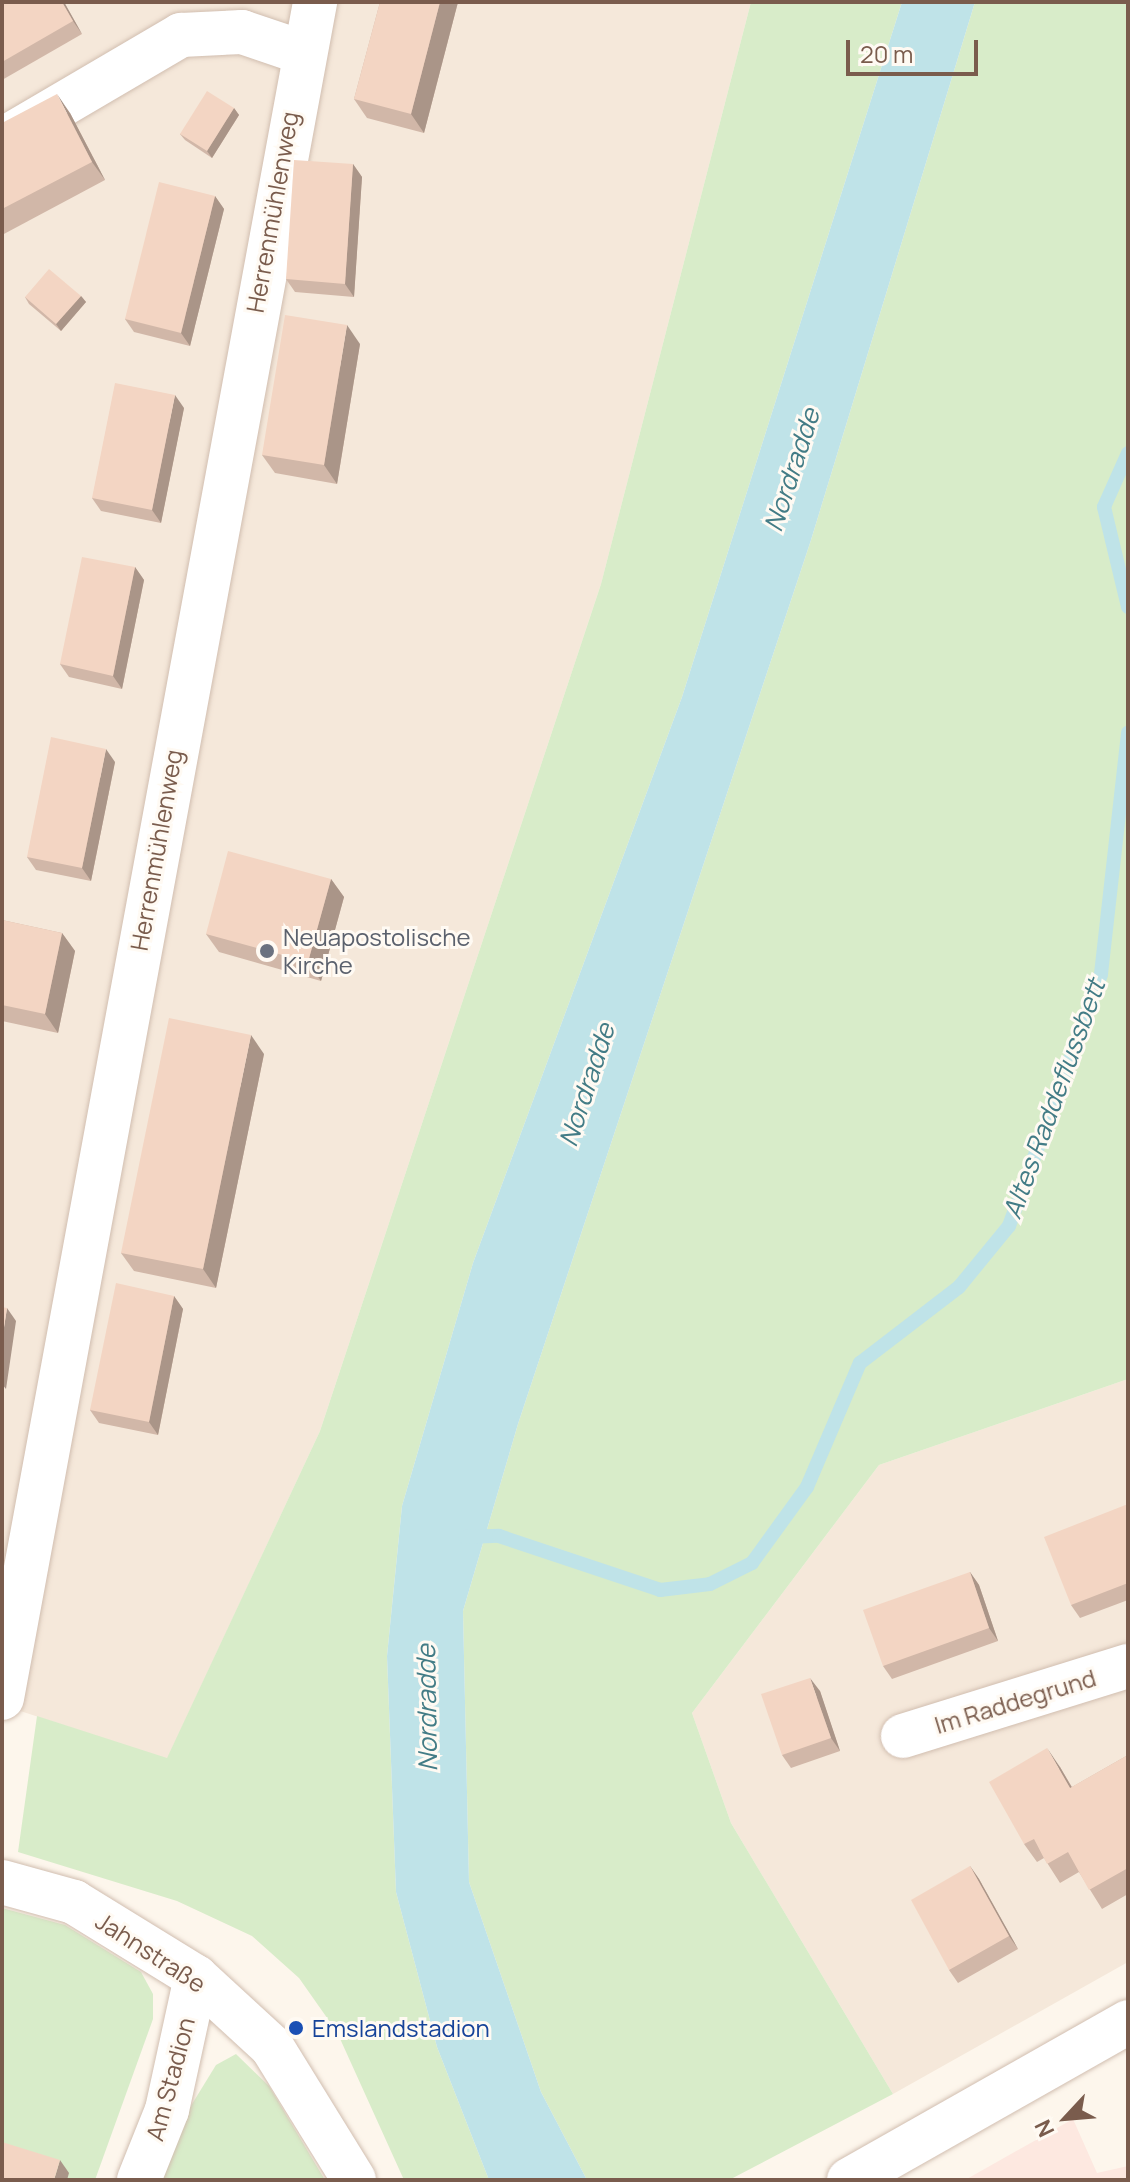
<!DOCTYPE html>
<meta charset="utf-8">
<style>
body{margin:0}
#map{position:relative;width:1130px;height:2182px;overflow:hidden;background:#fdf6ec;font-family:Manrope,sans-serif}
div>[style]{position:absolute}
.residential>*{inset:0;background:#f5e8da}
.commercial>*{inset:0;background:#fde8e0}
.green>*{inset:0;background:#d8ecc9}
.water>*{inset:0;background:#bfe3e8}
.stream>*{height:14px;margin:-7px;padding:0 7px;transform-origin:7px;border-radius:7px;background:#bfe3e8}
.roads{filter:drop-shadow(0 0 2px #d1beb0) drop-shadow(0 0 2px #d1beb0)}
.street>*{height:44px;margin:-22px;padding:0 22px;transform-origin:22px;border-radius:22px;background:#fff}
.secondary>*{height:44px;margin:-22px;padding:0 22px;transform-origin:22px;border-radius:22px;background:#fff}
.wall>*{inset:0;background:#d1b7a8}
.shaded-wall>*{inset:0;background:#aa9588}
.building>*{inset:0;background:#f3d5c3}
.dots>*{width:22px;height:22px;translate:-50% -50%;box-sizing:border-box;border:4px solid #fffaf3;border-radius:50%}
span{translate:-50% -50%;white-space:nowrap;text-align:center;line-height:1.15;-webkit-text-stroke:6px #fffaf3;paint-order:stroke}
.street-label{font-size:24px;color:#7a5c4d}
.worship-label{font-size:24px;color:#5b616d}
.left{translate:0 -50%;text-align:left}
.transit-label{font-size:24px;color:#164399}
.water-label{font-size:26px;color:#437c86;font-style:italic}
.frame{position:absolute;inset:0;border:4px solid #7a5c4d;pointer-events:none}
.north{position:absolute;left:1026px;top:2078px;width:80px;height:80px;-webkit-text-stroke:6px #fffaf3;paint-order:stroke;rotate:244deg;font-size:22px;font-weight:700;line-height:32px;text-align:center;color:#7a5c4d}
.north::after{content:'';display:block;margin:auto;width:28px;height:36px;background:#7a5c4d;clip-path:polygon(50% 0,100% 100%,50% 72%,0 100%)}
.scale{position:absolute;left:846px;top:40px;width:132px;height:36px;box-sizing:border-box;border:4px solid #7a5c4d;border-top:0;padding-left:10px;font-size:24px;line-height:28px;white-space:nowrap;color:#7a5c4d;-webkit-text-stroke:6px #fffaf3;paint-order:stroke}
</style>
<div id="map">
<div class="residential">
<div style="clip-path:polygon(2px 2px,751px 2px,601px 584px,320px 1431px,167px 1759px,2px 1705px)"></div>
<div style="clip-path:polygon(1128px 1379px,1128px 1962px,893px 2094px,731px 1823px,692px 1713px,879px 1465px)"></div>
</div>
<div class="commercial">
<div style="clip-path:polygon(1073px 2119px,1097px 2173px,1128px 2166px,1128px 2180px,965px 2180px)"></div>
</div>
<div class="green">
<div style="clip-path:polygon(751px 2px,902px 2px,682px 697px,473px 1263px,402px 1506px,387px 1656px,396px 1892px,437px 2047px,489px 2180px,404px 2180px,337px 2032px,299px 1978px,252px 1936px,177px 1901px,18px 1852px,37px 1716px,167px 1758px,320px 1431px,601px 584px)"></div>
<div style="clip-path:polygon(975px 2px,1128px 2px,1128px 1379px,879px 1465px,692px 1713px,731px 1823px,893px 2094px,729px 2180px,587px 2180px,541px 2092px,469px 1882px,463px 1611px,518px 1424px,811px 540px)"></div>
<div style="clip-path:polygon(2px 1908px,65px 1925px,141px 1972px,153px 1994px,153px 2019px,95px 2180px,2px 2180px)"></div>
<div style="clip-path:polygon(236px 2054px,269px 2086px,325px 2180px,162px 2180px,189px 2109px,216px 2065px)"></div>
</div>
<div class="water">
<div style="clip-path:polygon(902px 2px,975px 2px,811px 540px,518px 1424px,463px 1611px,469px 1882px,541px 2092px,587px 2180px,489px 2180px,437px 2047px,396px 1892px,387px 1656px,402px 1506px,473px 1263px,682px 697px)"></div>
</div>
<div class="stream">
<div style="left:1128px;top:453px;width:59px;rotate:114deg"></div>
<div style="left:1104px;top:507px;width:103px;rotate:76.5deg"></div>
<div style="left:465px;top:1537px;width:34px;rotate:-2deg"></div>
<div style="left:499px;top:1536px;width:170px;rotate:18.5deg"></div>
<div style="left:660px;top:1590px;width:50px;rotate:-6.8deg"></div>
<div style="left:710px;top:1584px;width:47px;rotate:-26.6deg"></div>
<div style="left:752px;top:1563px;width:94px;rotate:-54.1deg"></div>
<div style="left:807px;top:1487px;width:135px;rotate:-66.9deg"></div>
<div style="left:860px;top:1363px;width:125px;rotate:-37.5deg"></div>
<div style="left:959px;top:1287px;width:79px;rotate:-50.7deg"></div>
<div style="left:1009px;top:1226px;width:268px;rotate:-69.9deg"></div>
<div style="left:1101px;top:974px;width:243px;rotate:-83.6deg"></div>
</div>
<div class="roads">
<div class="street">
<div style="left:2px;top:140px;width:208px;rotate:-30.4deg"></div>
<div style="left:181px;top:35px;width:61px;rotate:-2.8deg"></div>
<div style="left:242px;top:32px;width:62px;rotate:18.7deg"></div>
<div style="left:2px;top:1698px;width:1725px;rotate:-79.54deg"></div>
<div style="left:903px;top:1736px;width:236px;rotate:-17.3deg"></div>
<div style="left:2px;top:1882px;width:75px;rotate:15.5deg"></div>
<div style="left:74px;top:1902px;width:143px;rotate:31.6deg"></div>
<div style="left:196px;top:1977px;width:103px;rotate:42.6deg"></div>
<div style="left:272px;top:2047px;width:156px;rotate:58.3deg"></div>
<div style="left:139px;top:2180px;width:75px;rotate:-68.2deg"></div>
<div style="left:167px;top:2110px;width:136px;rotate:-77.7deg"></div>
</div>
<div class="secondary">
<div style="left:849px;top:2180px;width:321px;rotate:-29.5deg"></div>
</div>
</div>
<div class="wall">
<div style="clip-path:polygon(2px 2px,64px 2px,82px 34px,2px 80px)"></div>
<div style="clip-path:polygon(380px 2px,458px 2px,424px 133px,367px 118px,354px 99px)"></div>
<div style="clip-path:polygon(234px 108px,239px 115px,212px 158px,185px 140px,180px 134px)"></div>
<div style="clip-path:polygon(70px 113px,105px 180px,2px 235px,2px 123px)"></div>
<div style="clip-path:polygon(353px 164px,362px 177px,354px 297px,295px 292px,286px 279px)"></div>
<div style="clip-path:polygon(215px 196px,224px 209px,190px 346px,134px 332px,125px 319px)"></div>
<div style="clip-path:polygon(81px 296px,86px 302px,61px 331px,29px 304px,25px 297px)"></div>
<div style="clip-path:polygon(360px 344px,337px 484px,275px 473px,262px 455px)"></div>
<div style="clip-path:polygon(184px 408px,161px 523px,101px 511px,92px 498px)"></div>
<div style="clip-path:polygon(135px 567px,144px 580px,122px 689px,69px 677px,60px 664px)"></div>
<div style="clip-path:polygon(115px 762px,91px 881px,36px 870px,27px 857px)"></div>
<div style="clip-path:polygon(331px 879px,344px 897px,321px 981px,219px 952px,206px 934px)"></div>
<div style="clip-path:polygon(2px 920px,62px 933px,75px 951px,58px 1033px,2px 1021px)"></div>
<div style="clip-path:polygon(264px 1054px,216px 1288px,134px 1271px,121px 1253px)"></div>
<div style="clip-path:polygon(174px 1296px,183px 1309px,158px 1435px,99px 1423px,90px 1410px)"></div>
<div style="clip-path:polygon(1128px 1504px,1128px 1600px,1080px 1618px,1071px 1605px)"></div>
<div style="clip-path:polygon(970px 1572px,979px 1585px,998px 1641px,892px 1679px,883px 1666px)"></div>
<div style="clip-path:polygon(820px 1691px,840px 1751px,791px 1768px,782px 1755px)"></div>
<div style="clip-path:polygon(1128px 1755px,1128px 1894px,1102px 1909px,1079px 1872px,1060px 1883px,1044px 1858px,1037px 1862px,1024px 1844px,1060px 1767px,1072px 1787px)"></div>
<div style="clip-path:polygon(970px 1866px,979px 1879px,1018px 1949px,958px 1983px,949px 1970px)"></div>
</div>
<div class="shaded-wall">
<div style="clip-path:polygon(62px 2px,64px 2px,82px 34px,73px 21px)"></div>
<div style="clip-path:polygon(440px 2px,458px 2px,424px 133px,411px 114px)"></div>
<div style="clip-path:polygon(57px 94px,70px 113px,105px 180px,92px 162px)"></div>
<div style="clip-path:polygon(234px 108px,239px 115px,212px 158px,207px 151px)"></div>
<div style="clip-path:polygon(353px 164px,362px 177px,354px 297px,345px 284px)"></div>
<div style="clip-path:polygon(215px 196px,224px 209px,190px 346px,181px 333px)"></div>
<div style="clip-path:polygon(81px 296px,86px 302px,61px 331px,56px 324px)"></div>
<div style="clip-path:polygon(347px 325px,360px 344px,337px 484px,324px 465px)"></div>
<div style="clip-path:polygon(175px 395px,184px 408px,161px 523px,152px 510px)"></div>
<div style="clip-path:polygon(135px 567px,144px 580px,122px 689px,113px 676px)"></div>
<div style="clip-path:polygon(106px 749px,115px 762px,91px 881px,82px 868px)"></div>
<div style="clip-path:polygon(331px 879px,344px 897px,321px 981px,308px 962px)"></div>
<div style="clip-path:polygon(62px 933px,75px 951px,58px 1033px,45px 1014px)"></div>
<div style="clip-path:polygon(251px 1035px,264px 1054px,216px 1288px,203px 1269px)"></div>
<div style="clip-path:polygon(174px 1296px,183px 1309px,158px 1435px,149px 1422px)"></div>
<div style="clip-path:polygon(7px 1308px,16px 1321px,6px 1389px,2px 1384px,2px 1340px)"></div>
<div style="clip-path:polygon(970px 1572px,979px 1585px,998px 1641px,989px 1628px)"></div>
<div style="clip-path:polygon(810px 1678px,820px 1691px,840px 1751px,831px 1738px)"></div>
<div style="clip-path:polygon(1047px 1748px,1060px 1767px,1083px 1807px,1070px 1788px)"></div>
<div style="clip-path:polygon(970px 1866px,979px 1879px,1018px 1949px,1009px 1936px)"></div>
<div style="clip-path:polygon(60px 2160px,69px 2173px,67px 2180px,54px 2180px)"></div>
</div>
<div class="building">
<div style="clip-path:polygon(2px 2px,62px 2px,73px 21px,2px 62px)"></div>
<div style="clip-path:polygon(380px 2px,440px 2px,411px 114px,354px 99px)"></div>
<div style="clip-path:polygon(207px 91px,234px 108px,207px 151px,180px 134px)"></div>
<div style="clip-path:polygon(57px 94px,92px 162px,2px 209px,2px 123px)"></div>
<div style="clip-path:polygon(294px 160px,353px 164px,345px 284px,286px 279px)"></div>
<div style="clip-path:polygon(159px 182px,215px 196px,181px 333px,125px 319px)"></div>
<div style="clip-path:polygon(49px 269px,81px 296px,56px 324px,25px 297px)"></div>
<div style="clip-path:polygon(285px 315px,347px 325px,324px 465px,262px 455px)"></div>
<div style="clip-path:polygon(115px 383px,175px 395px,152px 510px,92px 498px)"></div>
<div style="clip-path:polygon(82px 557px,135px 567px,113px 676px,60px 664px)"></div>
<div style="clip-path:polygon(51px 737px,106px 749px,82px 868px,27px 857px)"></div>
<div style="clip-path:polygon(228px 851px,331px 879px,308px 962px,206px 934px)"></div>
<div style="clip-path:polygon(2px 920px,62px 933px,45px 1014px,2px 1005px)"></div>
<div style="clip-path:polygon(169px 1018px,251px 1035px,203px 1269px,121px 1253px)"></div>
<div style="clip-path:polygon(116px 1283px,174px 1296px,149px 1422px,90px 1410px)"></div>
<div style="clip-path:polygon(2px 1307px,7px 1308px,2px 1340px)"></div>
<div style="clip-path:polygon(1128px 1504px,1128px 1583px,1071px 1605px,1044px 1537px)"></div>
<div style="clip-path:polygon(970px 1572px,989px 1628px,883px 1666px,863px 1610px)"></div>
<div style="clip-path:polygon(810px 1678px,831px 1738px,782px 1755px,761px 1694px)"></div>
<div style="clip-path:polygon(1047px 1748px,1070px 1788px,1128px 1755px,1128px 1868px,1089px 1890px,1068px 1852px,1047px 1864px,1034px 1839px,1024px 1844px,989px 1782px)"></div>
<div style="clip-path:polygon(970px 1866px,1009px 1936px,949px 1970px,911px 1900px)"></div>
<div style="clip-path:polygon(2px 2142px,60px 2160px,54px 2180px,2px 2180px)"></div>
</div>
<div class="dots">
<div style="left:267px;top:951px;background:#6b7280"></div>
<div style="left:296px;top:2028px;background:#1a4fb4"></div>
</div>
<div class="street-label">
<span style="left:272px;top:212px;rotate:-80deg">Herrenmühlenweg</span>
<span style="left:156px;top:850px;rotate:-80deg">Herrenmühlenweg</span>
<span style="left:1015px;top:1701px;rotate:-17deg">Im Raddegrund</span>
<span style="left:151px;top:1952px;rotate:33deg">Jahnstraße</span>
<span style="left:170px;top:2079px;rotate:-75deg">Am Stadion</span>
</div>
<div class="worship-label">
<span class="left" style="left:283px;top:951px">Neuapostolische<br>Kirche</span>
</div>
<div class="transit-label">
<span class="left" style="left:312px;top:2028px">Emslandstadion</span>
</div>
<div class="water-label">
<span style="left:792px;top:470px;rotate:-72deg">Nordradde</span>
<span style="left:587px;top:1085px;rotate:-72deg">Nordradde</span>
<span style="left:1054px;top:1099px;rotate:-70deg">Altes Raddeflussbett</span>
<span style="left:427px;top:1708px;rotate:-91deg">Nordradde</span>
</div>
<div class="frame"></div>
<div class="north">N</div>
<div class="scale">20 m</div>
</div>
